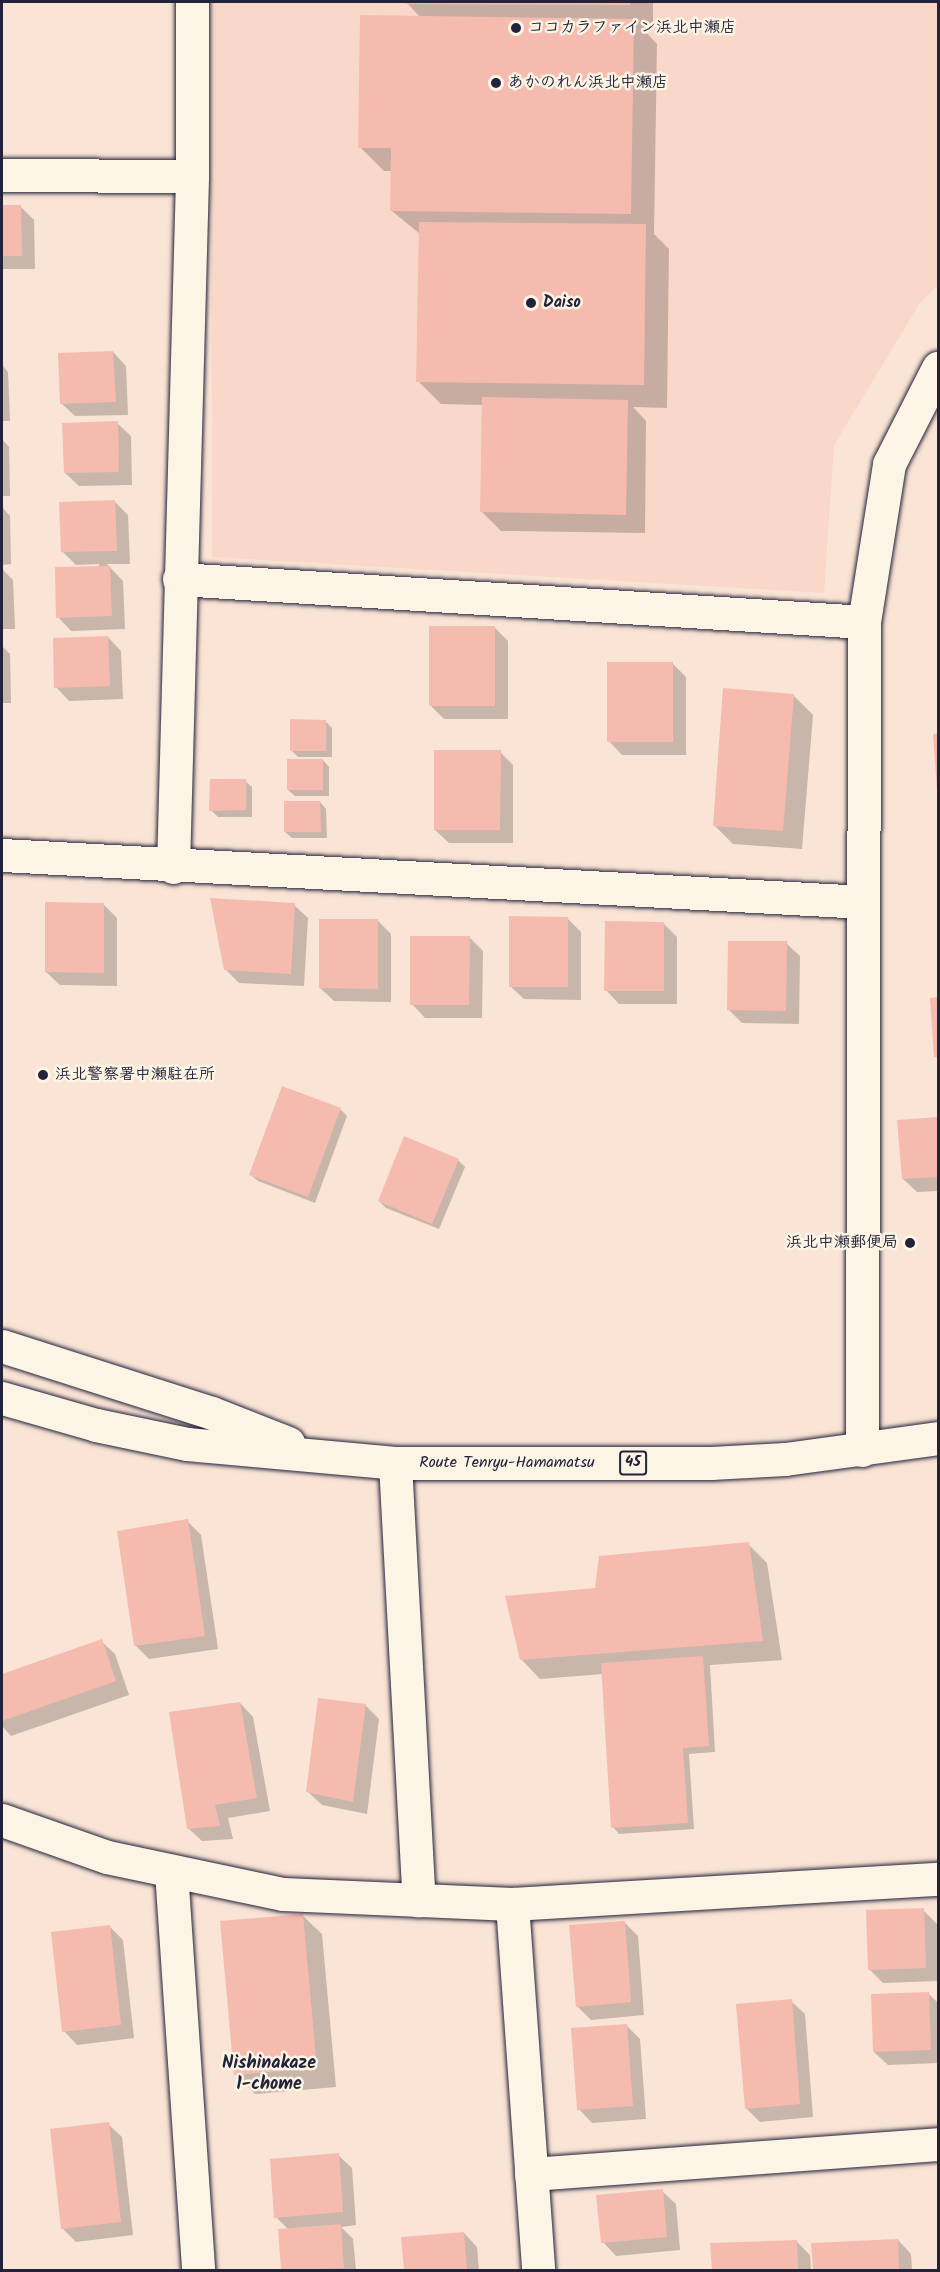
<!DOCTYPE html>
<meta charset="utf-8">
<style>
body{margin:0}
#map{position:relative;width:940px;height:2272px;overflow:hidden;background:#fae4d5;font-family:Kalam,"Klee One",sans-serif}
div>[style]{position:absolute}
.built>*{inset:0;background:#f9d8ca}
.shadow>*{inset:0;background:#0003}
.building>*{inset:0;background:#f6bbaf}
.roads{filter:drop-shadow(0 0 2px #22223b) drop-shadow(0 0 2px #22223b)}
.street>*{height:33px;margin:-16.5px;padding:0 16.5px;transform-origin:16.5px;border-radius:16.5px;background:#fcf5e5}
.primary>*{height:33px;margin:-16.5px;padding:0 16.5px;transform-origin:16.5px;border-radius:16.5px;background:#fcf5e5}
.dots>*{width:16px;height:16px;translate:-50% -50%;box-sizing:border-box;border:3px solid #fcf5e5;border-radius:50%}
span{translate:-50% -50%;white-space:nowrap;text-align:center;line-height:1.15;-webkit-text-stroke:5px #fcf5e5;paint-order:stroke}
.shield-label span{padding:2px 4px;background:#fcf5e5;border:2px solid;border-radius:4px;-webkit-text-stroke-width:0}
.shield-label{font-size:15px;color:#22223b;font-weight:700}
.poi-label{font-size:16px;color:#22223b;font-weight:700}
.left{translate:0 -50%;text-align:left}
.right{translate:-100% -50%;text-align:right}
.street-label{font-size:16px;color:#22223b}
.neighbourhood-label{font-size:18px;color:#22223b;font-weight:700}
.frame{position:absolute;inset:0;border:3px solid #22223b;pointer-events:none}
</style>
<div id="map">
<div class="built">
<div style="clip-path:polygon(211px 2px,938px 2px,938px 285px,920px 303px,834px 445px,824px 593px,212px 557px)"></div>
</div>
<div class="shadow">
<div style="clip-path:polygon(406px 2px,653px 2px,653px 28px,642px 28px,657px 44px,654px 234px,669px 249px,667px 408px,633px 407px,646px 421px,645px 533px,501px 531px,482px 512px,484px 405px,441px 404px,418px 381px,420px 234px,392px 211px,392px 171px,384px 171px,360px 147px,420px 17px)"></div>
<div style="clip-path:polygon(20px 206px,34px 220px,35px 269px,2px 269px,2px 207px)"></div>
<div style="clip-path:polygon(113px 352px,126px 366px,128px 415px,75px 416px,61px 403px)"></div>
<div style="clip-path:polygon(2px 365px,8px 372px,10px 421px,2px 421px)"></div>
<div style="clip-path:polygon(117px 423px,131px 436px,132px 485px,79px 486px,65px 473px)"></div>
<div style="clip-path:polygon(2px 439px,9px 447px,10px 496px,2px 496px)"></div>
<div style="clip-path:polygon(115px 502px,128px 515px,130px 564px,107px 564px,123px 581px,125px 629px,71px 631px,58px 617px,100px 564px,76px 565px,62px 551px)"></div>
<div style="clip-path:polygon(2px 507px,10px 516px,11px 564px,2px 565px)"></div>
<div style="clip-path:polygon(2px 569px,13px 580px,15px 629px,2px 629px)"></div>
<div style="clip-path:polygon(494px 627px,508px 641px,508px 719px,444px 719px,430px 705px)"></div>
<div style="clip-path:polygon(108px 637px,121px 651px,123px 699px,69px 701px,56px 687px)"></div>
<div style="clip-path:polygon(2px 646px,10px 654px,11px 703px,2px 703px)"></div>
<div style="clip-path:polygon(672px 663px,686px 677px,686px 755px,622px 755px,609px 741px)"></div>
<div style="clip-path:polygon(794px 696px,813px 715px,802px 849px,733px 844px,714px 825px)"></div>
<div style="clip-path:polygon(325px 721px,332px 728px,332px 757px,298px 757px,291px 750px)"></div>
<div style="clip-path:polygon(938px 735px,938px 792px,934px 736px)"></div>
<div style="clip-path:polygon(500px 752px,513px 765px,513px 843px,449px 843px,435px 830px)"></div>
<div style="clip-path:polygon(323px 760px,329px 767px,329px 796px,295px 796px,288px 790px)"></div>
<div style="clip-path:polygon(245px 781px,252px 787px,252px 817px,218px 817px,211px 810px)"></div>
<div style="clip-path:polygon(320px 802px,326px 809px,327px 838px,292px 838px,285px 832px)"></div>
<div style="clip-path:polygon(104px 905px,117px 918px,117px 986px,60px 985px,46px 972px)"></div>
<div style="clip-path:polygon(294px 905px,308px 918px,304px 986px,239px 983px,225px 969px)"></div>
<div style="clip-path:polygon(567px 918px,581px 932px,581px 1000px,524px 999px,510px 986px)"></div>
<div style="clip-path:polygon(378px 921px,391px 934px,391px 1002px,334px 1001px,320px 988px)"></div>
<div style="clip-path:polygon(663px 923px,677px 937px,677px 1004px,619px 1004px,606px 990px)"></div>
<div style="clip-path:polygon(469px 937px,483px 951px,482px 1018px,425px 1018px,412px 1004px)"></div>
<div style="clip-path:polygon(786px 943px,800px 956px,799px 1024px,742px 1023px,729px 1010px)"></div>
<div style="clip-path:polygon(938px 998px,938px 1060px,931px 999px)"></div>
<div style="clip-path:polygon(340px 1109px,347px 1116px,315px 1203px,258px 1181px,251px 1175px)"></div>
<div style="clip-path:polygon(938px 1118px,938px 1191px,917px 1192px,903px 1179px,899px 1122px)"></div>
<div style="clip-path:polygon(458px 1160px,465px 1167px,439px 1229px,386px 1208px,379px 1201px)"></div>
<div style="clip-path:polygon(187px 1521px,201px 1535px,218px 1649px,149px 1659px,136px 1646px)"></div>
<div style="clip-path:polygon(748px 1544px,767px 1563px,782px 1660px,710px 1665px,715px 1752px,689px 1754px,694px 1829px,619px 1834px,613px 1827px,603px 1674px,540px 1679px,521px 1659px,596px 1589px)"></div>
<div style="clip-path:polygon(101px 1641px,115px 1654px,129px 1695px,11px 1736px,2px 1726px,2px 1675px)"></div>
<div style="clip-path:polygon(240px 1703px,253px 1717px,270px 1811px,228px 1818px,233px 1839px,202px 1841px,188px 1828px)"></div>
<div style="clip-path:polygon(365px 1705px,379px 1719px,367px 1814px,322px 1805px,308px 1792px)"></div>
<div style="clip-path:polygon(923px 1910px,937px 1924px,938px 1981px,883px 1983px,869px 1969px)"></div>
<div style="clip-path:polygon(302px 1915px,322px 1934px,336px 2087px,255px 2094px,236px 2074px)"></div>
<div style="clip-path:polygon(624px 1922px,638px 1936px,644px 2015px,591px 2020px,577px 2006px)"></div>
<div style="clip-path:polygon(110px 1927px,123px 1940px,134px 2038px,77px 2045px,64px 2031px)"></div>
<div style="clip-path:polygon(928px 1993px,938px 2003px,938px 2063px,888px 2065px,874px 2052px)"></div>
<div style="clip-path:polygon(791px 2001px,805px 2014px,813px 2117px,760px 2122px,746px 2108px)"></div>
<div style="clip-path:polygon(626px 2025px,640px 2039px,646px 2119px,592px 2123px,579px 2109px)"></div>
<div style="clip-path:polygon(108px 2124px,122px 2137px,133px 2235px,76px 2242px,62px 2228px)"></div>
<div style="clip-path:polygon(338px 2155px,352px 2168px,356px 2225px,341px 2227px,353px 2239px,356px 2270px,282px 2270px,279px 2230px,289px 2230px,276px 2217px)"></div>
<div style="clip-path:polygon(662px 2191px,676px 2204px,680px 2250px,616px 2256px,603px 2242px)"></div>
<div style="clip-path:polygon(464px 2233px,477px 2247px,479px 2270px,405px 2270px,403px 2238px)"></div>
<div style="clip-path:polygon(898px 2240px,911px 2254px,912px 2270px,814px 2270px,813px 2245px)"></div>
<div style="clip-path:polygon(796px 2241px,810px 2255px,811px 2270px,713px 2270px,712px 2245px)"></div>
</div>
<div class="building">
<div style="clip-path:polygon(405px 2px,630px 2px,630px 5px,405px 4px)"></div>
<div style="clip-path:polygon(360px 15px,634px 19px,631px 214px,390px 211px,391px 148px,358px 148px)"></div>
<div style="clip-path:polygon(2px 205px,21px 205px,22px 256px,2px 256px)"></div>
<div style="clip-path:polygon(419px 222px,646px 224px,644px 385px,416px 382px)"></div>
<div style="clip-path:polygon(113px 351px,116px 402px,60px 404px,58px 353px)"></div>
<div style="clip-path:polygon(482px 397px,628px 400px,626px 515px,480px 512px)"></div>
<div style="clip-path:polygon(118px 421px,119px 472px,64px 473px,62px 423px)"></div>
<div style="clip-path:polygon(115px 500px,117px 551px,61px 552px,59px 502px)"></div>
<div style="clip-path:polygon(110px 566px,112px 616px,56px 618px,55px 567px)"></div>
<div style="clip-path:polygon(429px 626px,495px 626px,495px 706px,429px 706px)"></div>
<div style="clip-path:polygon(108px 636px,110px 686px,54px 688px,53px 638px)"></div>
<div style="clip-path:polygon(607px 662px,673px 662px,673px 742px,607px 742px)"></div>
<div style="clip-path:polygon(723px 688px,794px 694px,783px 831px,713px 826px)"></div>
<div style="clip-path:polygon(290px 719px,326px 720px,326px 751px,290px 751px)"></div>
<div style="clip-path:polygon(933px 734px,938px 734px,938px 789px,937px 789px)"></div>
<div style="clip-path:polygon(434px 750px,501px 750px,500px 830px,434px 830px)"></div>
<div style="clip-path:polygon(287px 759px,323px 759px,323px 790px,287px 790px)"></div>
<div style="clip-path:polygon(210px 779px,246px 779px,246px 810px,209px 811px)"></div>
<div style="clip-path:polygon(284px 801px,320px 801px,321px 832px,284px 832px)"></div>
<div style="clip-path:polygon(210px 898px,295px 903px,291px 974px,224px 970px)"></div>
<div style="clip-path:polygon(45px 902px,104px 903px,104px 973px,45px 972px)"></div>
<div style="clip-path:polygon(509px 916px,568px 917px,568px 987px,509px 987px)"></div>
<div style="clip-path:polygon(319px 919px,378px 919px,378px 989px,319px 988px)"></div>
<div style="clip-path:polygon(605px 921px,664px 922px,664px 991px,604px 991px)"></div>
<div style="clip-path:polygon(410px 936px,470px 936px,469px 1005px,410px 1005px)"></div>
<div style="clip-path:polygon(728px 941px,787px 941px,786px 1011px,727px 1010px)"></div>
<div style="clip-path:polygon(938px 997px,938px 1057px,934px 1057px,930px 998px)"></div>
<div style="clip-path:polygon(282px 1086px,341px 1108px,308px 1197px,249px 1175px)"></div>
<div style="clip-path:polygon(938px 1117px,938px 1177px,902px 1179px,897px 1120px)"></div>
<div style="clip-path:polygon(404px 1136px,459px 1159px,432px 1224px,378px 1201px)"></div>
<div style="clip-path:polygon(188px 1519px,205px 1636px,134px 1646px,117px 1531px)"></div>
<div style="clip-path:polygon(749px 1542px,763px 1641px,520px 1660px,505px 1596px,595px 1588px,599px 1556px)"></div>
<div style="clip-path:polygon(102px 1639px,116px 1681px,2px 1721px,2px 1674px)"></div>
<div style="clip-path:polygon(703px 1656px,709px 1746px,683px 1748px,688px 1823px,611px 1828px,601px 1663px)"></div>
<div style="clip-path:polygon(318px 1698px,366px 1704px,353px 1802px,306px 1792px)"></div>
<div style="clip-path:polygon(240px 1702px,257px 1798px,215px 1805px,220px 1826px,187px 1829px,169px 1712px)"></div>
<div style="clip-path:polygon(924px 1908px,926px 1968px,868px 1970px,866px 1910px)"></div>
<div style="clip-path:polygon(303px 1914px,317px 2068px,234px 2075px,220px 1921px)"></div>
<div style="clip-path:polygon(625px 1921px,631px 2002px,576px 2007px,569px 1925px)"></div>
<div style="clip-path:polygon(110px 1925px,121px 2025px,62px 2032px,51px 1932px)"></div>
<div style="clip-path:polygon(929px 1992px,931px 2050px,873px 2052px,871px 1994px)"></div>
<div style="clip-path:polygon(792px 1999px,800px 2104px,745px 2109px,736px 2004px)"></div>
<div style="clip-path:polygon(627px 2024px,633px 2106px,577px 2110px,571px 2028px)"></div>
<div style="clip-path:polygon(109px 2122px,121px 2222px,61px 2229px,50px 2129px)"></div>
<div style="clip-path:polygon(339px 2153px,343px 2212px,274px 2218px,270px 2159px)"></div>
<div style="clip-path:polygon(663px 2189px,667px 2237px,601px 2243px,596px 2195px)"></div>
<div style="clip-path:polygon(341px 2224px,344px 2268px,281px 2270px,278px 2229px)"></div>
<div style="clip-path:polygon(464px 2232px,467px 2270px,404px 2270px,401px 2237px)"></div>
<div style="clip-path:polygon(898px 2239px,899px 2270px,813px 2270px,811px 2243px)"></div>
<div style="clip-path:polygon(797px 2240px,798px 2270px,712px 2270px,710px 2243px)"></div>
</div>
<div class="roads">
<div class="street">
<div style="left:2px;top:175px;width:190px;rotate:0.3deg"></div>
<div style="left:179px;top:579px;width:686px;rotate:3.59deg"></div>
<div style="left:2px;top:855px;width:862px;rotate:3.12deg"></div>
<div style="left:173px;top:867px;width:691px;rotate:-88.42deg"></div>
<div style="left:192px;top:176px;width:174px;rotate:-90deg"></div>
<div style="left:862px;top:1450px;width:828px;rotate:-89.86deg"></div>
<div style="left:864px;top:622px;width:160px;rotate:-81deg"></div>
<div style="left:889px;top:464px;width:108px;rotate:-63deg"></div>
<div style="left:395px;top:1463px;width:438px;rotate:86.9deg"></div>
<div style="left:2px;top:1820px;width:111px;rotate:19.4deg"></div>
<div style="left:107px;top:1857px;width:180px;rotate:11.9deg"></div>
<div style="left:283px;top:1894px;width:229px;rotate:2.5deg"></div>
<div style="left:512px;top:1904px;width:427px;rotate:-3.4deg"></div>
<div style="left:171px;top:1871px;width:400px;rotate:86.1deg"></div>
<div style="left:512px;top:1904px;width:367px;rotate:85.9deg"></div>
<div style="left:531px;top:2174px;width:408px;rotate:-4.2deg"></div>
</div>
<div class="primary">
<div style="left:2px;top:1346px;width:220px;rotate:17.7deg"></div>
<div style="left:212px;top:1413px;width:82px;rotate:21.5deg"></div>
<div style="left:2px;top:1398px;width:98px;rotate:16deg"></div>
<div style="left:96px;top:1425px;width:93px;rotate:11.8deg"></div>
<div style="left:187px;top:1444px;width:209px;rotate:5.2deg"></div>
<div style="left:395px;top:1463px;width:316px"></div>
<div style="left:711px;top:1463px;width:74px;rotate:-3.1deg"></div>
<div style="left:785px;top:1459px;width:154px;rotate:-7.8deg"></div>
</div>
</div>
<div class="dots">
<div style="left:516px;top:28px;background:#22223b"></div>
<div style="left:496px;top:83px;background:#22223b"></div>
<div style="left:531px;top:303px;background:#22223b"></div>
<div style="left:43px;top:1075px;background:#22223b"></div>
<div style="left:910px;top:1243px;background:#22223b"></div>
</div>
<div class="shield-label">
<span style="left:633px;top:1463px">45</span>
</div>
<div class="poi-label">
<span class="left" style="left:528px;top:28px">ココカラファイン浜北中瀬店</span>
<span class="left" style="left:508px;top:83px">あかのれん浜北中瀬店</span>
<span class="left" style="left:543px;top:303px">Daiso</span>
<span class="left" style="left:55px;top:1075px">浜北警察署中瀬駐在所</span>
<span class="right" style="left:898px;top:1243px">浜北中瀬郵便局</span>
</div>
<div class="street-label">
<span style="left:507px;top:1463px">Route Tenryu-Hamamatsu</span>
</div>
<div class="neighbourhood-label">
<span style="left:269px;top:2075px">Nishinakaze<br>1-chome</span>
</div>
<div class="frame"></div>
</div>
